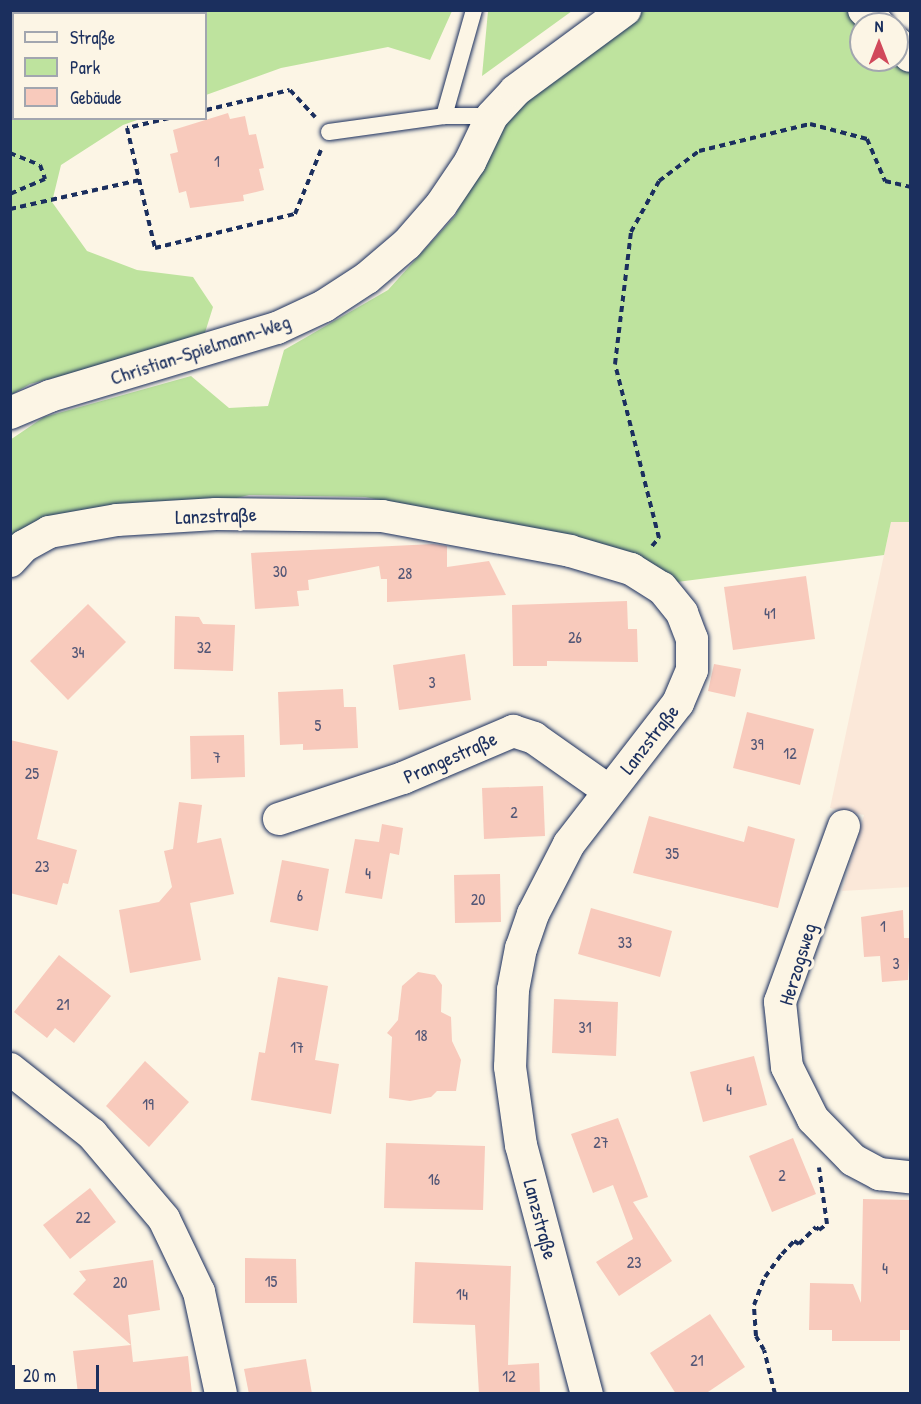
<!DOCTYPE html>
<meta charset="utf-8">
<style>
body{margin:0}
#map{position:relative;width:921px;height:1404px;overflow:hidden;background:#fcf5e5;font-family:"Patrick Hand",sans-serif}
div>[style]{position:absolute}
.built>*{inset:0;background:#fbe8d9}
.green>*{inset:0;background:#bee39e}
.building>*{inset:0;background:#f8cabc}
.path>*{height:4px;margin-top:-2px;transform-origin:0;background:repeating-linear-gradient(90deg,#1b2f5e 0 6px,transparent 0 10.5px)}
.roads{filter:drop-shadow(0 0 2px #1b2f5e) drop-shadow(0 0 2px #1b2f5e)}
.service>*{height:16px;margin:-8px;padding:0 8px;transform-origin:8px;border-radius:8px;background:#fcf5e5}
.minor>*{height:32px;margin:-16px;padding:0 16px;transform-origin:16px;border-radius:16px;background:#fcf5e5}
span{translate:-50% -50%;white-space:nowrap;text-align:center;line-height:1.15;-webkit-text-stroke:6px #fcf5e5;paint-order:stroke}
.number-label{font-size:16px;color:#525676}
.number-label span{-webkit-text-stroke-width:0}
.street-label{font-size:20px;color:#1b2f5e}
.frame{position:absolute;inset:0;border:12px solid #1b2f5e;pointer-events:none}
.legend{position:absolute;left:12px;top:12px;width:195px;height:108px;box-sizing:border-box;background:#fcf5e5;border:2px solid #a2a6af;margin:0;padding:8px 10px;list-style:none;font-size:18px;color:#1b2f5e}
.legend li{display:flex;align-items:center;gap:12px;height:30px}
.legend b{width:30px;border:2px solid #a2a6af}
.north{position:absolute;left:849px;top:12px;width:60px;height:60px;box-sizing:border-box;background:#fcf5e5;border:2px solid #a2a6af;border-radius:50%;rotate:0deg;font-size:16px;font-weight:700;line-height:24px;text-align:center;color:#1b2f5e}
.north::after{content:'';display:block;margin:auto;width:21px;height:27px;background:#d1495b;clip-path:polygon(50% 0,100% 100%,50% 72%,0 100%)}
.scale{position:absolute;left:12px;top:1365px;width:87px;height:27px;box-sizing:border-box;border:3px solid #1b2f5e;border-top:0;padding-left:8px;font-size:18px;line-height:21px;white-space:nowrap;color:#1b2f5e;-webkit-text-stroke:4px #fcf5e5;paint-order:stroke}
</style>
<div id="map">
<div class="built">
<div style="clip-path:polygon(891px 522px,910px 522px,910px 887px,842px 891px,864px 815px,830px 808px)"></div>
</div>
<div class="green">
<div style="clip-path:polygon(10px 11px,452px 11px,430px 60px,388px 47px,281px 68px,206px 95px,206px 14px,14px 14px,14px 118px,140px 119px,123px 125px,61px 165px,52px 202px,87px 251px,137px 270px,193px 277px,213px 307px,203px 339px,30px 384px,11px 395px)"></div>
<div style="clip-path:polygon(488px 11px,488px 10px,572px 11px,482px 76px)"></div>
<div style="clip-path:polygon(640px 11px,849px 11px,861px 24px,861px 60px,897px 60px,910px 70px,910px 522px,891px 522px,884px 555px,677px 582px,667px 574px,476px 519px,365px 497px,249px 495px,224px 501px,60px 514px,38px 520px,11px 536px,10px 440px,44px 417px,191px 376px,229px 408px,268px 406px,284px 350px,388px 290px,455px 216px,502px 121px)"></div>
</div>
<div class="building">
<div style="clip-path:polygon(228px 113px,230px 119px,245px 116px,249px 135px,256px 134px,264px 168px,259px 169px,264px 190px,243px 195px,244px 201px,190px 208px,186px 191px,179px 193px,170px 154px,178px 152px,173px 130px)"></div>
<div style="clip-path:polygon(433px 544px,447px 546px,447px 567px,489px 561px,506px 595px,387px 602px,387px 579px,381px 579px,379px 566px,308px 580px,309px 590px,297px 591px,299px 606px,255px 609px,251px 553px)"></div>
<div style="clip-path:polygon(806px 576px,815px 639px,733px 650px,724px 587px)"></div>
<div style="clip-path:polygon(627px 601px,628px 629px,637px 629px,638px 662px,547px 661px,547px 666px,513px 666px,512px 605px)"></div>
<div style="clip-path:polygon(88px 604px,126px 642px,68px 700px,30px 661px)"></div>
<div style="clip-path:polygon(175px 616px,199px 617px,203px 624px,235px 625px,233px 671px,174px 669px)"></div>
<div style="clip-path:polygon(465px 654px,471px 700px,399px 710px,393px 665px)"></div>
<div style="clip-path:polygon(714px 664px,741px 669px,735px 697px,708px 691px)"></div>
<div style="clip-path:polygon(343px 689px,344px 707px,356px 707px,358px 748px,303px 750px,303px 744px,280px 745px,278px 692px)"></div>
<div style="clip-path:polygon(747px 712px,814px 729px,800px 785px,733px 768px)"></div>
<div style="clip-path:polygon(244px 735px,245px 777px,191px 779px,190px 736px)"></div>
<div style="clip-path:polygon(10px 740px,58px 751px,37px 839px,77px 850px,68px 884px,63px 883px,57px 905px,10px 893px)"></div>
<div style="clip-path:polygon(543px 786px,545px 836px,484px 839px,482px 788px)"></div>
<div style="clip-path:polygon(179px 802px,202px 805px,197px 843px,221px 838px,234px 894px,190px 903px,201px 960px,130px 973px,119px 910px,159px 902px,172px 887px,164px 851px,173px 849px)"></div>
<div style="clip-path:polygon(649px 816px,744px 842px,748px 826px,795px 839px,778px 908px,633px 873px)"></div>
<div style="clip-path:polygon(382px 824px,403px 828px,399px 855px,390px 853px,382px 899px,345px 893px,355px 839px,379px 842px)"></div>
<div style="clip-path:polygon(282px 860px,329px 869px,318px 931px,270px 922px)"></div>
<div style="clip-path:polygon(500px 874px,501px 922px,455px 923px,454px 875px)"></div>
<div style="clip-path:polygon(591px 908px,672px 931px,660px 977px,578px 954px)"></div>
<div style="clip-path:polygon(903px 910px,904px 938px,910px 938px,908px 980px,882px 982px,880px 956px,864px 957px,861px 917px)"></div>
<div style="clip-path:polygon(59px 955px,111px 996px,74px 1043px,55px 1028px,47px 1038px,14px 1012px)"></div>
<div style="clip-path:polygon(418px 972px,435px 975px,442px 985px,441px 1012px,451px 1017px,452px 1041px,461px 1060px,456px 1091px,437px 1091px,431px 1097px,410px 1101px,389px 1098px,392px 1037px,387px 1033px,398px 1020px,402px 986px)"></div>
<div style="clip-path:polygon(278px 977px,328px 986px,315px 1060px,339px 1064px,331px 1114px,251px 1100px,259px 1052px,265px 1053px)"></div>
<div style="clip-path:polygon(554px 999px,618px 1002px,616px 1056px,552px 1053px)"></div>
<div style="clip-path:polygon(754px 1056px,767px 1105px,703px 1122px,690px 1072px)"></div>
<div style="clip-path:polygon(145px 1061px,189px 1102px,149px 1147px,106px 1106px)"></div>
<div style="clip-path:polygon(618px 1118px,648px 1197px,633px 1202px,672px 1261px,619px 1296px,596px 1262px,633px 1239px,613px 1185px,593px 1193px,571px 1134px)"></div>
<div style="clip-path:polygon(793px 1138px,816px 1194px,772px 1212px,749px 1156px)"></div>
<div style="clip-path:polygon(386px 1143px,485px 1146px,483px 1210px,384px 1208px)"></div>
<div style="clip-path:polygon(90px 1188px,116px 1222px,70px 1259px,43px 1225px)"></div>
<div style="clip-path:polygon(863px 1199px,910px 1200px,910px 1330px,900px 1330px,900px 1341px,832px 1341px,832px 1330px,809px 1330px,810px 1283px,853px 1284px,861px 1303px)"></div>
<div style="clip-path:polygon(245px 1258px,296px 1259px,297px 1303px,245px 1303px)"></div>
<div style="clip-path:polygon(153px 1260px,160px 1310px,128px 1315px,133px 1362px,188px 1356px,192px 1394px,78px 1394px,73px 1351px,131px 1345px,73px 1294px,86px 1280px,79px 1271px)"></div>
<div style="clip-path:polygon(415px 1262px,511px 1266px,508px 1365px,539px 1363px,540px 1394px,479px 1394px,475px 1325px,413px 1323px)"></div>
<div style="clip-path:polygon(710px 1314px,745px 1367px,705px 1394px,676px 1394px,650px 1353px)"></div>
<div style="clip-path:polygon(306px 1359px,312px 1394px,249px 1394px,244px 1369px)"></div>
</div>
<div class="path">
<div style="left:206px;top:110px;width:86px;rotate:-13.4deg"></div>
<div style="left:290px;top:90px;width:37px;rotate:47deg"></div>
<div style="left:169px;top:118px;width:43px;rotate:166.6deg"></div>
<div style="left:127px;top:128px;width:123px;rotate:76.9deg"></div>
<div style="left:155px;top:248px;width:144px;rotate:-13.7deg"></div>
<div style="left:295px;top:214px;width:69px;rotate:-67.9deg"></div>
<div style="left:10px;top:153px;width:32px;rotate:22deg"></div>
<div style="left:40px;top:165px;width:15px;rotate:70deg"></div>
<div style="left:45px;top:179px;width:38px;rotate:157deg"></div>
<div style="left:10px;top:209px;width:133px;rotate:-12.6deg"></div>
<div style="left:652px;top:546px;width:11px;rotate:-49deg"></div>
<div style="left:659px;top:538px;width:179px;rotate:-104.2deg"></div>
<div style="left:615px;top:364px;width:133px;rotate:-83.1deg"></div>
<div style="left:631px;top:232px;width:58px;rotate:-61.2deg"></div>
<div style="left:659px;top:181px;width:50px;rotate:-36.9deg"></div>
<div style="left:699px;top:151px;width:114px;rotate:-13.7deg"></div>
<div style="left:810px;top:124px;width:59px;rotate:14.7deg"></div>
<div style="left:867px;top:139px;width:46px;rotate:66.8deg"></div>
<div style="left:885px;top:181px;width:26px;rotate:13deg"></div>
<div style="left:775px;top:1394px;width:45px;rotate:-104deg"></div>
<div style="left:764px;top:1350px;width:16px;rotate:-120deg"></div>
<div style="left:756px;top:1336px;width:31px;rotate:-94deg"></div>
<div style="left:754px;top:1305px;width:30px;rotate:-69deg"></div>
<div style="left:765px;top:1277px;width:29px;rotate:-54deg"></div>
<div style="left:782px;top:1254px;width:18px;rotate:-47deg"></div>
<div style="left:794px;top:1241px;width:6px;rotate:31deg"></div>
<div style="left:799px;top:1244px;width:24px;rotate:-45deg"></div>
<div style="left:816px;top:1227px;width:4px;rotate:45deg"></div>
<div style="left:819px;top:1230px;width:10px;rotate:-37deg"></div>
<div style="left:827px;top:1224px;width:57px;rotate:-98.1deg"></div>
</div>
<div class="roads">
<div class="service">
<div style="left:444px;top:116px;width:110px;rotate:-74.2deg"></div>
<div style="left:329px;top:132px;width:116px;rotate:-7.9deg"></div>
<div style="left:444px;top:116px;width:48px"></div>
</div>
<div class="minor">
<div style="left:864px;top:10px;width:20px;rotate:45deg"></div>
<div style="left:897px;top:43px;width:18px;rotate:45deg"></div>
<div style="left:10px;top:413px;width:43px;rotate:-23deg"></div>
<div style="left:50px;top:396px;width:237px;rotate:-16.7deg"></div>
<div style="left:277px;top:328px;width:52px;rotate:-25.1deg"></div>
<div style="left:324px;top:306px;width:51px;rotate:-33.1deg"></div>
<div style="left:367px;top:278px;width:52px;rotate:-40.4deg"></div>
<div style="left:407px;top:244px;width:52px;rotate:-48.9deg"></div>
<div style="left:441px;top:205px;width:52px;rotate:-56deg"></div>
<div style="left:470px;top:162px;width:51px;rotate:-64.4deg"></div>
<div style="left:492px;top:116px;width:34px;rotate:-47deg"></div>
<div style="left:515px;top:91px;width:137px;rotate:-36.4deg"></div>
<div style="left:10px;top:561px;width:21px;rotate:-47deg"></div>
<div style="left:24px;top:546px;width:29px;rotate:-29deg"></div>
<div style="left:49px;top:532px;width:69px;rotate:-10deg"></div>
<div style="left:117px;top:520px;width:99px;rotate:-3.5deg"></div>
<div style="left:216px;top:514px;width:166px;rotate:0.7deg"></div>
<div style="left:382px;top:516px;width:191px;rotate:10.5deg"></div>
<div style="left:570px;top:551px;width:64px;rotate:16.4deg"></div>
<div style="left:631px;top:569px;width:36px;rotate:32deg"></div>
<div style="left:662px;top:588px;width:32px;rotate:51deg"></div>
<div style="left:682px;top:613px;width:28px;rotate:69deg"></div>
<div style="left:692px;top:639px;width:31px;rotate:90deg"></div>
<div style="left:692px;top:670px;width:36px;rotate:113deg"></div>
<div style="left:678px;top:703px;width:178px;rotate:127.7deg"></div>
<div style="left:569px;top:844px;width:79px;rotate:117.2deg"></div>
<div style="left:533px;top:914px;width:36px;rotate:109deg"></div>
<div style="left:521px;top:948px;width:43px;rotate:100.8deg"></div>
<div style="left:513px;top:990px;width:77px;rotate:92.2deg"></div>
<div style="left:510px;top:1067px;width:79px;rotate:82deg"></div>
<div style="left:521px;top:1145px;width:258px;rotate:75.2deg"></div>
<div style="left:279px;top:819px;width:131px;rotate:-18.3deg"></div>
<div style="left:403px;top:778px;width:120px;rotate:-23.1deg"></div>
<div style="left:513px;top:731px;width:22px;rotate:18deg"></div>
<div style="left:534px;top:738px;width:92px;rotate:35.2deg"></div>
<div style="left:844px;top:826px;width:187px;rotate:110deg"></div>
<div style="left:780px;top:1002px;width:65px;rotate:83.9deg"></div>
<div style="left:787px;top:1067px;width:58px;rotate:63.4deg"></div>
<div style="left:813px;top:1119px;width:57px;rotate:45.7deg"></div>
<div style="left:853px;top:1160px;width:30px;rotate:28deg"></div>
<div style="left:879px;top:1174px;width:31px;rotate:6deg"></div>
<div style="left:10px;top:1069px;width:105px;rotate:38.4deg"></div>
<div style="left:92px;top:1134px;width:111px;rotate:49.7deg"></div>
<div style="left:164px;top:1219px;width:81px;rotate:64.4deg"></div>
<div style="left:199px;top:1292px;width:104px;rotate:77.8deg"></div>
</div>
</div>
<div class="number-label">
<span style="left:217px;top:161px">1</span>
<span style="left:280px;top:571px">30</span>
<span style="left:405px;top:573px">28</span>
<span style="left:770px;top:613px">41</span>
<span style="left:575px;top:637px">26</span>
<span style="left:204px;top:647px">32</span>
<span style="left:78px;top:652px">34</span>
<span style="left:432px;top:682px">3</span>
<span style="left:318px;top:725px">5</span>
<span style="left:757px;top:744px">39</span>
<span style="left:790px;top:753px">12</span>
<span style="left:217px;top:757px">7</span>
<span style="left:32px;top:773px">25</span>
<span style="left:514px;top:812px">2</span>
<span style="left:672px;top:853px">35</span>
<span style="left:42px;top:866px">23</span>
<span style="left:368px;top:873px">4</span>
<span style="left:300px;top:895px">6</span>
<span style="left:478px;top:899px">20</span>
<span style="left:883px;top:926px">1</span>
<span style="left:625px;top:942px">33</span>
<span style="left:896px;top:963px">3</span>
<span style="left:63px;top:1004px">21</span>
<span style="left:585px;top:1027px">31</span>
<span style="left:421px;top:1035px">18</span>
<span style="left:297px;top:1047px">17</span>
<span style="left:729px;top:1089px">4</span>
<span style="left:148px;top:1104px">19</span>
<span style="left:601px;top:1142px">27</span>
<span style="left:782px;top:1175px">2</span>
<span style="left:434px;top:1179px">16</span>
<span style="left:83px;top:1217px">22</span>
<span style="left:634px;top:1262px">23</span>
<span style="left:885px;top:1268px">4</span>
<span style="left:271px;top:1281px">15</span>
<span style="left:120px;top:1282px">20</span>
<span style="left:462px;top:1294px">14</span>
<span style="left:697px;top:1360px">21</span>
<span style="left:509px;top:1376px">12</span>
</div>
<div class="street-label">
<span style="left:200px;top:349px;rotate:-18deg">Christian-Spielmann-Weg</span>
<span style="left:216px;top:515px;rotate:-2deg">Lanzstraße</span>
<span style="left:649px;top:739px;rotate:-52deg">Lanzstraße</span>
<span style="left:450px;top:757px;rotate:-24deg">Prangestraße</span>
<span style="left:797px;top:964px;rotate:-73deg">Herzogsweg</span>
<span style="left:541px;top:1219px;rotate:75deg">Lanzstraße</span>
</div>
<div class="frame"></div>
<ul class="legend">
<li><b style="height:8px;background:#fcf5e5"></b>Straße</li>
<li><b style="height:16px;background:#bee39e"></b>Park</li>
<li><b style="height:16px;background:#f8cabc"></b>Gebäude</li>
</ul>
<div class="north">N</div>
<div class="scale">20 m</div>
</div>
